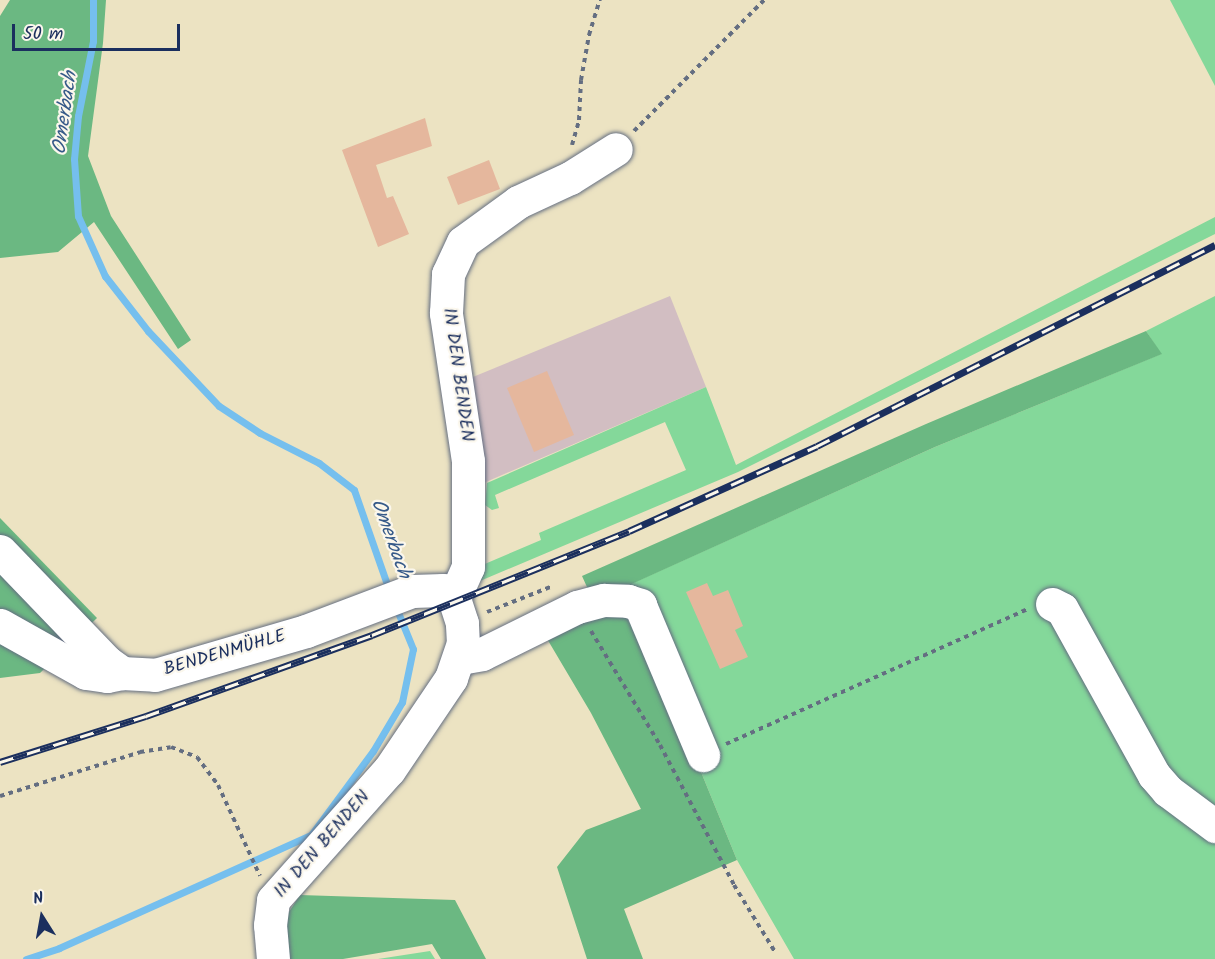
<!DOCTYPE html>
<meta charset="utf-8">
<style>
body{margin:0}
#map{position:relative;width:1215px;height:959px;overflow:hidden;background:#ece3c2;font-family:Kalam,sans-serif}
div>[style]{position:absolute}
.industrial>*{inset:0;background:#d2bec2}
.green>*{inset:0;background:#84d89a}
.forest>*{inset:0;background:#6bb882}
.stream>*{height:7px;margin:-3.5px;padding:0 3.5px;transform-origin:3.5px;border-radius:3.5px;background:#75bfee}
.building>*{inset:0;background:#e5b79d}
.path>*{height:4px;margin-top:-2px;transform-origin:0;background:repeating-linear-gradient(90deg,#646e81 0 4.5px,transparent 0 9px)}
.roads{filter:drop-shadow(0 0 2px #646e81) drop-shadow(0 0 2px #646e81)}
.minor>*{height:33px;margin:-16.5px;padding:0 16.5px;transform-origin:16.5px;border-radius:16.5px;background:#fff}
.rail>*{height:7px;margin-top:-3.5px;transform-origin:0;background:repeating-linear-gradient(90deg,#fbf7ec 0 14px,#1b2f5e 0 28px);box-sizing:border-box;border-block:2px solid #1b2f5e}
span{translate:-50% -50%;white-space:nowrap;text-align:center;line-height:1.15;-webkit-text-stroke:4.5px #fbf7ec;paint-order:stroke}
.street-label{font-size:18px;color:#1b2f5e}
.water-label{font-size:20px;color:#365a89;font-style:italic}
.north{position:absolute;left:12px;top:887px;width:60px;height:60px;-webkit-text-stroke:4px #fbf7ec;paint-order:stroke;rotate:349deg;font-size:16px;font-weight:700;line-height:24px;text-align:center;color:#1b2f5e}
.north::after{content:'';display:block;margin:auto;width:21px;height:27px;background:#1b2f5e;clip-path:polygon(50% 0,100% 100%,50% 72%,0 100%)}
.scale{position:absolute;left:12px;top:24px;width:168px;height:27px;box-sizing:border-box;border:3px solid #1b2f5e;border-top:0;padding-left:8px;font-size:18px;line-height:21px;white-space:nowrap;color:#1b2f5e;-webkit-text-stroke:4px #fbf7ec;paint-order:stroke}
</style>
<div id="map">
<div class="industrial">
<div style="clip-path:polygon(670px 296px,706px 387px,479px 485px,468px 379px)"></div>
</div>
<div class="green">
<div style="clip-path:polygon(1170px 0,1215px 0,1215px 86px)"></div>
<div style="clip-path:polygon(1215px 217px,1215px 234px,738px 472px,480px 581px,480px 566px,541px 540px,539px 533px,686px 470px,665px 422px,495px 495px,499px 508px,492px 510px,485px 505px,487px 483px,706px 387px,736px 465px)"></div>
<div style="clip-path:polygon(1215px 296px,1215px 959px,794px 959px,737px 860px,699px 767px,613px 592px,935px 447px,1161px 354px,1146px 331px)"></div>
<div style="clip-path:polygon(430px 951px,435px 959px,378px 959px)"></div>
</div>
<div class="forest">
<div style="clip-path:polygon(10px 0,106px 0,103px 43px,88px 156px,111px 216px,191px 340px,178px 349px,94px 222px,58px 252px,0 258px,0 16px)"></div>
<div style="clip-path:polygon(1146px 331px,1162px 354px,935px 447px,614px 592px,699px 767px,737px 860px,624px 909px,643px 959px,587px 959px,557px 867px,586px 830px,641px 809px,591px 713px,543px 632px,597px 609px,582px 576px,926px 424px)"></div>
<div style="clip-path:polygon(0 518px,97px 618px,40px 673px,0 678px)"></div>
<div style="clip-path:polygon(300px 895px,455px 900px,486px 959px,441px 959px,432px 944px,343px 959px,288px 959px,285px 918px)"></div>
</div>
<div class="stream">
<div style="left:93px;top:0;width:41px;rotate:90deg"></div>
<div style="left:93px;top:41px;width:76px;rotate:101.3deg"></div>
<div style="left:78px;top:116px;width:43px;rotate:95.3deg"></div>
<div style="left:74px;top:159px;width:57px;rotate:86deg"></div>
<div style="left:78px;top:216px;width:66px;rotate:65.8deg"></div>
<div style="left:105px;top:276px;width:70px;rotate:52deg"></div>
<div style="left:148px;top:331px;width:103px;rotate:46.6deg"></div>
<div style="left:219px;top:406px;width:49px;rotate:33.4deg"></div>
<div style="left:260px;top:433px;width:66px;rotate:27deg"></div>
<div style="left:319px;top:463px;width:44px;rotate:37.6deg"></div>
<div style="left:354px;top:490px;width:106px;rotate:70.7deg"></div>
<div style="left:26px;top:959px;width:35px;rotate:-18deg"></div>
<div style="left:59px;top:948px;width:276px;rotate:-24.2deg"></div>
<div style="left:311px;top:835px;width:104px;rotate:-53.6deg"></div>
<div style="left:373px;top:751px;width:57px;rotate:-59.4deg"></div>
<div style="left:402px;top:702px;width:54px;rotate:-78.3deg"></div>
<div style="left:413px;top:649px;width:48px;rotate:-112.2deg"></div>
</div>
<div class="building">
<div style="clip-path:polygon(425px 118px,432px 146px,376px 165px,387px 198px,393px 196px,409px 234px,378px 247px,342px 150px)"></div>
<div style="clip-path:polygon(489px 160px,500px 189px,458px 205px,447px 177px)"></div>
<div style="clip-path:polygon(547px 371px,574px 435px,534px 452px,507px 388px)"></div>
<div style="clip-path:polygon(707px 583px,713px 596px,728px 590px,743px 626px,735px 630px,748px 657px,720px 669px,686px 592px)"></div>
</div>
<div class="path">
<div style="left:634px;top:131px;width:185px;rotate:-45.2deg"></div>
<div style="left:572px;top:145px;width:26px;rotate:-74deg"></div>
<div style="left:579px;top:120px;width:40px;rotate:-87.1deg"></div>
<div style="left:581px;top:80px;width:46px;rotate:-79.9deg"></div>
<div style="left:589px;top:35px;width:37px;rotate:-73deg"></div>
<div style="left:487px;top:612px;width:71px;rotate:-21.5deg"></div>
<div style="left:591px;top:631px;width:133px;rotate:58.8deg"></div>
<div style="left:660px;top:745px;width:158px;rotate:62.1deg"></div>
<div style="left:734px;top:885px;width:79px;rotate:58.5deg"></div>
<div style="left:726px;top:744px;width:329px;rotate:-24.1deg"></div>
<div style="left:0;top:796px;width:147px;rotate:-17.4deg"></div>
<div style="left:140px;top:752px;width:31px;rotate:-9deg"></div>
<div style="left:171px;top:747px;width:28px;rotate:21deg"></div>
<div style="left:197px;top:757px;width:35px;rotate:53deg"></div>
<div style="left:218px;top:785px;width:100px;rotate:65.2deg"></div>
</div>
<div class="roads">
<div class="minor">
<div style="left:0;top:551px;width:154px;rotate:46.1deg"></div>
<div style="left:107px;top:662px;width:19px;rotate:36deg"></div>
<div style="left:122px;top:673px;width:33px;rotate:3deg"></div>
<div style="left:155px;top:675px;width:157px;rotate:-16.2deg"></div>
<div style="left:306px;top:631px;width:113px;rotate:-20.7deg"></div>
<div style="left:412px;top:591px;width:31px;rotate:-2deg"></div>
<div style="left:443px;top:590px;width:14px;rotate:36deg"></div>
<div style="left:454px;top:598px;width:34px;rotate:-66deg"></div>
<div style="left:468px;top:567px;width:106px;rotate:-90deg"></div>
<div style="left:468px;top:461px;width:150px;rotate:-98.5deg"></div>
<div style="left:446px;top:313px;width:39px;rotate:-87deg"></div>
<div style="left:448px;top:274px;width:35px;rotate:-65deg"></div>
<div style="left:463px;top:242px;width:68px;rotate:-36deg"></div>
<div style="left:518px;top:202px;width:57px;rotate:-24.8deg"></div>
<div style="left:570px;top:178px;width:54px;rotate:-32.2deg"></div>
<div style="left:1052px;top:604px;width:11px;rotate:27deg"></div>
<div style="left:1062px;top:609px;width:190px;rotate:61deg"></div>
<div style="left:1154px;top:775px;width:21px;rotate:49deg"></div>
<div style="left:1168px;top:791px;width:59px;rotate:36.7deg"></div>
<div style="left:0;top:625px;width:98px;rotate:29.2deg"></div>
<div style="left:86px;top:673px;width:21px;rotate:8deg"></div>
<div style="left:107px;top:676px;width:15px;rotate:-11deg"></div>
<div style="left:460px;top:658px;width:22px;rotate:-10deg"></div>
<div style="left:482px;top:654px;width:106px;rotate:-26.3deg"></div>
<div style="left:577px;top:607px;width:28px;rotate:-15deg"></div>
<div style="left:604px;top:600px;width:24px;rotate:2deg"></div>
<div style="left:628px;top:601px;width:13px;rotate:18deg"></div>
<div style="left:640px;top:605px;width:163px;rotate:67.2deg"></div>
<div style="left:273px;top:959px;width:34px;rotate:-95deg"></div>
<div style="left:270px;top:925px;width:25px;rotate:-83deg"></div>
<div style="left:273px;top:900px;width:174px;rotate:-48.3deg"></div>
<div style="left:389px;top:770px;width:111px;rotate:-56deg"></div>
<div style="left:451px;top:678px;width:36px;rotate:-71deg"></div>
<div style="left:463px;top:644px;width:21px;rotate:-93deg"></div>
<div style="left:462px;top:623px;width:26px;rotate:-108deg"></div>
</div>
</div>
<div class="rail">
<div style="left:0;top:762px;width:153px;rotate:-17.5deg"></div>
<div style="left:146px;top:716px;width:240px;rotate:-19.7deg"></div>
<div style="left:372px;top:635px;width:277px;rotate:-22deg"></div>
<div style="left:629px;top:531px;width:206px;rotate:-24.3deg"></div>
<div style="left:817px;top:446px;width:446px;rotate:-26.8deg"></div>
</div>
<div class="street-label">
<span style="left:457px;top:375px;rotate:82deg">IN DEN BENDEN</span>
<span style="left:225px;top:654px;rotate:-16deg">BENDENMÜHLE</span>
<span style="left:323px;top:845px;rotate:-49deg">IN DEN BENDEN</span>
</div>
<div class="water-label">
<span style="left:66px;top:113px;rotate:-82deg">Omerbach</span>
<span style="left:390px;top:539px;rotate:70deg">Omerbach</span>
</div>
<div class="north">N</div>
<div class="scale">50 m</div>
</div>
